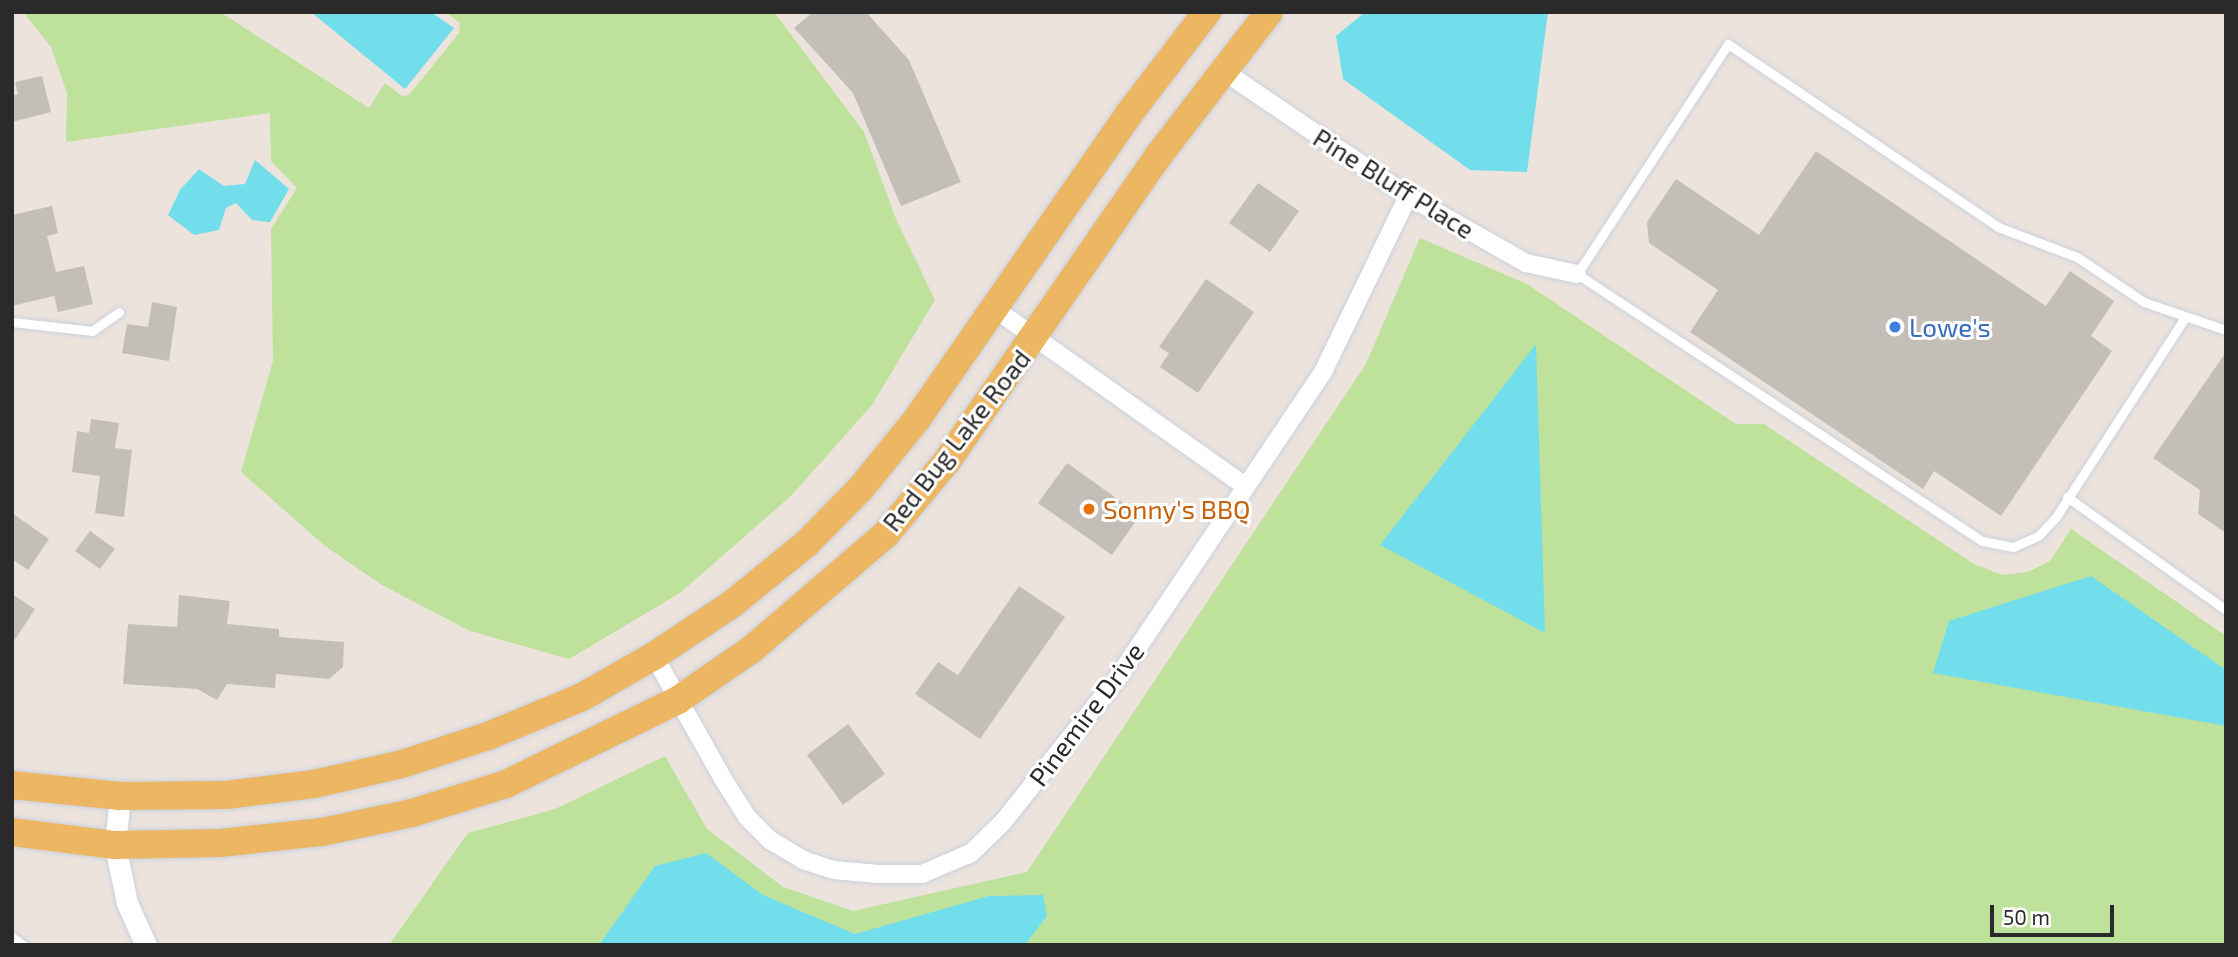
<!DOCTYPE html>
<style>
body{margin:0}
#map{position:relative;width:2238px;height:957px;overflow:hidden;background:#ece3dd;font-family:"Exo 2",sans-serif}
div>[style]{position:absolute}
.green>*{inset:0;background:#bee19b}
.water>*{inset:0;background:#73deeb}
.building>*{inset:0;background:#c4beb8}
.roads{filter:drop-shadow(0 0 2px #cbd1dc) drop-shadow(0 0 2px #cbd1dc)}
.service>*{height:9px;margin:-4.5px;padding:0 4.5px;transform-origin:4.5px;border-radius:4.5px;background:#fff}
.minor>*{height:18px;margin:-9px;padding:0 9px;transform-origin:9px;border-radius:9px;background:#fff}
.tertiary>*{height:21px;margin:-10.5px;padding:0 10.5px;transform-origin:10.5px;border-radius:10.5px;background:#fff}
.primary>*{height:28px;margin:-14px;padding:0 14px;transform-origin:14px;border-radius:14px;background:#ecb662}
.dots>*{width:19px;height:19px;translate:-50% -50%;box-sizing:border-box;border:4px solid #fff;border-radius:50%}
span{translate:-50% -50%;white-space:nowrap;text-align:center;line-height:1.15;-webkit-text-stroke:6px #fff;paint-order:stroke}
.street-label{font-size:26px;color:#2a2a2a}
.shop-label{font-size:26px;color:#366cbe}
.left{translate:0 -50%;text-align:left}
.food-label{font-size:26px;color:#c56008}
.frame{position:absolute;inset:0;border:14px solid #2a2a2a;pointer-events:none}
.scale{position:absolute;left:1990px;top:905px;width:124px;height:32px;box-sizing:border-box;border:4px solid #2a2a2a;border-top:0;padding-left:9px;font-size:21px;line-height:24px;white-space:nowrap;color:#2a2a2a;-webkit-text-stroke:5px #fff;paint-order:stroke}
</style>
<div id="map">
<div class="green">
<div style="clip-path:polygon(23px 12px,220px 12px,369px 108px,385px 83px,402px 96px,409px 95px,459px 33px,460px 23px,445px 12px,774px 12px,864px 132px,896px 219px,935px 300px,872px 405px,791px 496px,680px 593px,569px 659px,470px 631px,382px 585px,325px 546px,241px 472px,273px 361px,271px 229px,297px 188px,271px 161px,270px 113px,66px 142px,67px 93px,51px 47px)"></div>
<div style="clip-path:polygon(1420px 238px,1527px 284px,1736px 424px,1764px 424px,1974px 564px,2002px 575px,2028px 572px,2050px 561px,2071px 529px,2226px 636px,2226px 945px,389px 945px,468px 833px,555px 809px,665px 756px,707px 829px,783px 887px,853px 911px,1027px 872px,1366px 364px)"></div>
</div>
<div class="water">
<div style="clip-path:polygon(311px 12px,431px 12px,454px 28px,405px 89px)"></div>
<div style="clip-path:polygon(1365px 12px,1548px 12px,1527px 172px,1470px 170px,1343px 79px,1336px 36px)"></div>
<div style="clip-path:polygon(255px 160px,289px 189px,270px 222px,252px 220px,236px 203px,226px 208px,219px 230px,194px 235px,168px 215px,180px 190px,199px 169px,224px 186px,245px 184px)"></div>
<div style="clip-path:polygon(1536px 344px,1545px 633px,1380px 545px)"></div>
<div style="clip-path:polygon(2091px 576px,2226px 670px,2226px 726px,1933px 673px,1949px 621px)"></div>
<div style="clip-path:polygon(706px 853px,763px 895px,855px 934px,989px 896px,1043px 895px,1047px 916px,1025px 945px,599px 945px,655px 866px)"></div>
</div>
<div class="building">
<div style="clip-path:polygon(813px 12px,866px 12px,909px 60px,961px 182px,901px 206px,853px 93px,794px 28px)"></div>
<div style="clip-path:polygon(42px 76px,51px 112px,12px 122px,12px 96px,18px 94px,15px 82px)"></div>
<div style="clip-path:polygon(1816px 151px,2046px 306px,2070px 271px,2114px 301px,2091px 336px,2112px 351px,2001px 516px,1934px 471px,1923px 489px,1690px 332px,1718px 290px,1649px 243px,1647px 222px,1676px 179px,1759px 235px)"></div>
<div style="clip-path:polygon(1258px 183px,1299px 211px,1270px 252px,1229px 223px)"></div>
<div style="clip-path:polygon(52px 206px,58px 233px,47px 236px,56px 272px,84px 266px,93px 304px,58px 312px,54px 296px,12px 306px,12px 215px)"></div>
<div style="clip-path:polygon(1206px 279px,1254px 312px,1198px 393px,1160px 367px,1169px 353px,1159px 347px)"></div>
<div style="clip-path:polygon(152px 302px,177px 307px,169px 361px,122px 353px,127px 324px,148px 327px)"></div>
<div style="clip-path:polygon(2226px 352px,2226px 533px,2198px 514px,2200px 490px,2153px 458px)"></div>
<div style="clip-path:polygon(91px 419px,119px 423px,115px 448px,132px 450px,124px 517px,95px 513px,100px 476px,72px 472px,77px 431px,89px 433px)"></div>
<div style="clip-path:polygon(1067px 463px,1140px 515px,1112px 555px,1038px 503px)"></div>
<div style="clip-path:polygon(12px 513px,49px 539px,28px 570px,12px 559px)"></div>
<div style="clip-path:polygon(90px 531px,115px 549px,100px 569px,75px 551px)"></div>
<div style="clip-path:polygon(1019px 586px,1065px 617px,980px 739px,915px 694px,938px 662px,958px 675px)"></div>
<div style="clip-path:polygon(12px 594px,35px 609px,12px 644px)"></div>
<div style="clip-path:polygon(179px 595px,230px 601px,227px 624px,279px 629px,279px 637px,344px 642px,343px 667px,329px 679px,276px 674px,275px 688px,227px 684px,217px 700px,197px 689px,123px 684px,128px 624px,177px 627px)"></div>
<div style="clip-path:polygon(848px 724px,885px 774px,843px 805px,807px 755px)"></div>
</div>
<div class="roads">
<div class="service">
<div style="left:2184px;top:319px;width:236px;rotate:122.9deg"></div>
<div style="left:2056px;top:517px;width:26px;rotate:133deg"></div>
<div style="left:2038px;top:536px;width:27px;rotate:156deg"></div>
<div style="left:2013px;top:547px;width:32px;rotate:-169deg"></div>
<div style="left:1982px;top:541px;width:485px;rotate:-146.6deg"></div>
<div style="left:1577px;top:274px;width:275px;rotate:-56.7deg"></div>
<div style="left:1728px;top:44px;width:326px;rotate:34.1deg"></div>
<div style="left:1998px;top:227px;width:85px;rotate:20.8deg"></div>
<div style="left:2077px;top:257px;width:81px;rotate:33.9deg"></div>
<div style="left:2144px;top:302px;width:87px;rotate:18.9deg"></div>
<div style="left:12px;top:322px;width:81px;rotate:6.4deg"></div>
<div style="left:92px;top:331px;width:33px;rotate:-35deg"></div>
<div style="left:2067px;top:497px;width:195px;rotate:35.4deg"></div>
<div style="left:12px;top:937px;width:14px;rotate:36deg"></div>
</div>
<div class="minor">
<div style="left:1222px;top:70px;width:225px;rotate:34.1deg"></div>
<div style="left:1408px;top:196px;width:136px;rotate:29.6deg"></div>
<div style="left:1526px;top:263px;width:52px;rotate:12.2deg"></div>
<div style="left:995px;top:309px;width:306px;rotate:35.3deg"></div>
<div style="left:654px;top:656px;width:141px;rotate:60.7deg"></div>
<div style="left:723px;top:779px;width:45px;rotate:57.7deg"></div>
<div style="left:747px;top:817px;width:33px;rotate:45deg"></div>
<div style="left:770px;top:840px;width:39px;rotate:31deg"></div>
<div style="left:803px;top:860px;width:33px;rotate:18deg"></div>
<div style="left:834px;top:870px;width:44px;rotate:5.2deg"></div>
<div style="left:878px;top:874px;width:44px"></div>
<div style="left:922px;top:874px;width:53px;rotate:-23.2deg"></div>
<div style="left:971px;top:853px;width:45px;rotate:-44.1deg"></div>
<div style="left:1003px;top:822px;width:181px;rotate:-51.5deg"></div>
<div style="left:1116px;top:680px;width:373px;rotate:-56.1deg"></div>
<div style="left:1324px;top:370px;width:193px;rotate:-64.2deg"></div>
</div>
<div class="tertiary">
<div style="left:120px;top:796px;width:49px;rotate:95.8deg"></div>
<div style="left:115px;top:845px;width:59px;rotate:78.3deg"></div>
<div style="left:127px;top:903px;width:46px;rotate:65.7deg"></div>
</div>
<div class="primary">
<div style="left:12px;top:785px;width:109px;rotate:5.8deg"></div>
<div style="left:120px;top:796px;width:106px;rotate:-0.5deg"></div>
<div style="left:226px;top:795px;width:89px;rotate:-7.1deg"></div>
<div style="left:314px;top:784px;width:90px;rotate:-12.8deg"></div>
<div style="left:402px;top:764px;width:90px;rotate:-18deg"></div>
<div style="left:488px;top:736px;width:102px;rotate:-22.5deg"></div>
<div style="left:582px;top:697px;width:83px;rotate:-29.7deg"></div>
<div style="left:654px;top:656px;width:94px;rotate:-33.7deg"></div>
<div style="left:732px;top:604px;width:97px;rotate:-39.1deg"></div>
<div style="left:807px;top:543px;width:77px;rotate:-45.5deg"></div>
<div style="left:861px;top:488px;width:89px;rotate:-50.9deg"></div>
<div style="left:917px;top:419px;width:370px;rotate:-55.2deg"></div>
<div style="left:1128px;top:115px;width:130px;rotate:-52.5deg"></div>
<div style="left:12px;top:832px;width:104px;rotate:7.2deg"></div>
<div style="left:115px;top:845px;width:105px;rotate:-1.1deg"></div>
<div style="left:220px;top:843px;width:103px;rotate:-6.2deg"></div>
<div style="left:322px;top:832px;width:92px;rotate:-11.9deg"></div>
<div style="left:412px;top:813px;width:98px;rotate:-17.1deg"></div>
<div style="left:506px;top:784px;width:191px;rotate:-26deg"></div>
<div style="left:678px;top:700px;width:90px;rotate:-34.6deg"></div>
<div style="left:752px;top:649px;width:177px;rotate:-40.6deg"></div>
<div style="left:886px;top:534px;width:95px;rotate:-50.1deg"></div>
<div style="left:947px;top:461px;width:372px;rotate:-55.3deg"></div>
<div style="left:1159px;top:155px;width:180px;rotate:-52.4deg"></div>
</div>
</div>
<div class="dots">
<div style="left:1895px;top:327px;background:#3f7fe0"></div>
<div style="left:1089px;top:509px;background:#e8710a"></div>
</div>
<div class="street-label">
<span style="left:1394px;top:183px;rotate:32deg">Pine Bluff Place</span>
<span style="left:956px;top:440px;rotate:-52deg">Red Bug Lake Road</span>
<span style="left:1086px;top:714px;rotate:-53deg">Pinemire Drive</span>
</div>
<div class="shop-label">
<span class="left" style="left:1909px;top:327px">Lowe's</span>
</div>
<div class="food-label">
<span class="left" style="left:1103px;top:509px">Sonny's BBQ</span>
</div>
<div class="frame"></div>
<div class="scale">50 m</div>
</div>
